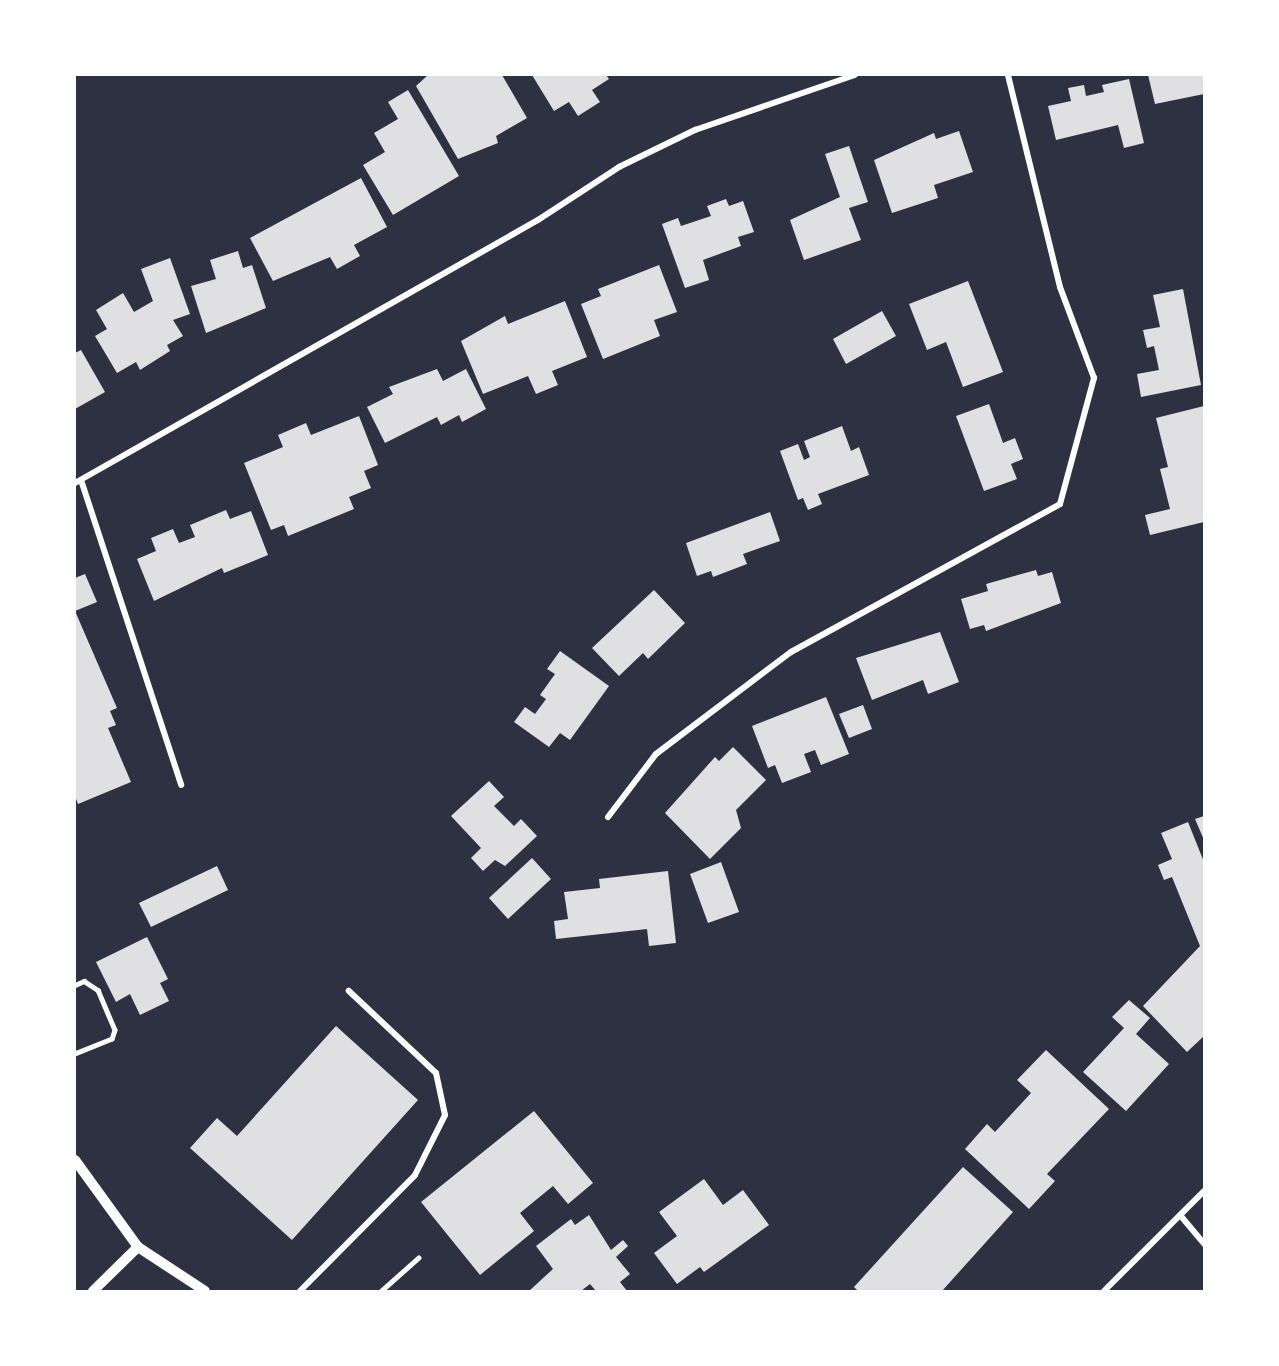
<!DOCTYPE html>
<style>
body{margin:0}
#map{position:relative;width:1279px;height:1366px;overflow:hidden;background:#2d3142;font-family:"Varela Round",sans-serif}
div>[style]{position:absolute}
.building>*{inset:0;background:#e0e0e3}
.service>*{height:4.5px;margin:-2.25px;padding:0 2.25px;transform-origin:2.25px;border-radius:2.25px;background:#fff}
.minor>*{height:6px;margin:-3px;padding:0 3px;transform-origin:3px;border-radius:3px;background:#fff}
.tertiary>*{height:10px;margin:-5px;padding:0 5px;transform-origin:5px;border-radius:5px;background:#fff}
span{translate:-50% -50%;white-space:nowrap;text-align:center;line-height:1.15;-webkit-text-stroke:4.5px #fff;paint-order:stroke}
.frame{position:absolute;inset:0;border:76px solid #fff;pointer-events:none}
</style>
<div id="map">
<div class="building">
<div style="clip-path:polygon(428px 75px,502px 75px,527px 118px,496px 136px,498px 143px,458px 159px,416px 86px)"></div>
<div style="clip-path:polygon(532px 75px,606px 75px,609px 79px,592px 90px,600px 102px,578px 116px,569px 102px,554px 111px)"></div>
<div style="clip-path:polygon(1148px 75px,1204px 75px,1204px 94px,1155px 104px)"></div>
<div style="clip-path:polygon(1129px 79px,1144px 143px,1124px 148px,1118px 125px,1056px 140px,1048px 106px,1071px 101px,1068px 88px,1084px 85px,1086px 96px,1104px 92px,1102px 85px)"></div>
<div style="clip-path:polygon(408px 90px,459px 176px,393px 215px,363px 165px,385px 152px,374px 133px,398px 119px,388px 102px)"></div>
<div style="clip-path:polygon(959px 131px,973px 172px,934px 185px,938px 198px,892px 213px,874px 160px,934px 133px,936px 139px)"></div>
<div style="clip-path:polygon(849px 146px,868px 202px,849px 208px,861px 240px,804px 260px,790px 220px,840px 197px,825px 154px)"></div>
<div style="clip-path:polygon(361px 178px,387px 227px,354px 245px,360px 256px,337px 269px,330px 257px,273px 281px,250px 238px)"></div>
<div style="clip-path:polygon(726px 199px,729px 206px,743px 201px,754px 232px,738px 237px,741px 246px,703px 260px,709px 280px,685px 288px,662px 224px,678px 218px,681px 226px,711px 216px,707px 206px)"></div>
<div style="clip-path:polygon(238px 251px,243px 268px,252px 265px,266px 308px,206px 333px,191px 286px,216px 279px,210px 260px)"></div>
<div style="clip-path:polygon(170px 258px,190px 314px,173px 320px,183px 336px,167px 345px,170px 351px,140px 370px,136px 362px,117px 373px,95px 336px,107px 329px,96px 310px,123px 293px,134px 312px,153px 301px,141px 269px)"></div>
<div style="clip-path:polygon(659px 265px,677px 312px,654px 320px,660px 336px,603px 359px,581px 304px,601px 296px,598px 289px)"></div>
<div style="clip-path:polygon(968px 281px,1003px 372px,963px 387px,946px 342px,927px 350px,909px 304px)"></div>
<div style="clip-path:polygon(1183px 289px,1201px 385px,1141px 397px,1137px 374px,1159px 370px,1154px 346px,1147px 348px,1143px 330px,1160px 327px,1153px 295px)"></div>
<div style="clip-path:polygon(565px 301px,587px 357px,552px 371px,558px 385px,536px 394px,528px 376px,483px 394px,461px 341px,505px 316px,508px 324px)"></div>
<div style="clip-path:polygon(882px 311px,896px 336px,846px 364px,833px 339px)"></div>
<div style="clip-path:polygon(81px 350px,105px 392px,75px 409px,75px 353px)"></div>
<div style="clip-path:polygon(437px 369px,443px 381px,466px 369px,486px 409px,462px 422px,459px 415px,441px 425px,437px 417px,385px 443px,367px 407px,393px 394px,389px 387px)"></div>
<div style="clip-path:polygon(989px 404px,1003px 443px,1015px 438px,1023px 459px,1011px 464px,1017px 479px,984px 491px,956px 416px)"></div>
<div style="clip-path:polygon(1204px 406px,1204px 522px,1150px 535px,1145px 515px,1170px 509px,1160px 469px,1168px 467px,1156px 418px)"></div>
<div style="clip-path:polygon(359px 416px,378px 465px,364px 471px,371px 488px,349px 497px,354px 509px,288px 536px,284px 525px,271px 530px,244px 463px,283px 447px,278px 435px,306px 423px,311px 435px)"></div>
<div style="clip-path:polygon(842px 426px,851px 451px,859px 447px,869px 475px,818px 494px,822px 504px,808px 510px,803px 498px,798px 500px,780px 451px,798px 444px,804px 460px,810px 457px,804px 441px)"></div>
<div style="clip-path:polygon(226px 510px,230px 519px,251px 511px,268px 555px,224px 573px,222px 568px,154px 601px,137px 559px,156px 551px,151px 538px,173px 529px,179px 543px,195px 537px,190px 525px)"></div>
<div style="clip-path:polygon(770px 512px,780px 541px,743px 554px,747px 564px,713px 577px,711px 571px,697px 576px,686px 543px)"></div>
<div style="clip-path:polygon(1036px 570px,1038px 576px,1052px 572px,1061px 603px,986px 631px,984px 625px,970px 629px,961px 599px,988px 591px,986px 584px)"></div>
<div style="clip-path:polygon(85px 574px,97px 602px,75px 611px,117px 708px,110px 711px,116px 725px,108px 728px,131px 782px,78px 804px,75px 796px,75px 578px)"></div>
<div style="clip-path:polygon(654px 590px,685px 623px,648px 659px,643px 653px,619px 676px,592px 648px)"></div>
<div style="clip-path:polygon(940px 632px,959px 682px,928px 694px,923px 680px,872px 700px,856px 658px)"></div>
<div style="clip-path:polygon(560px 651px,609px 686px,570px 740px,560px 733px,549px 747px,514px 722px,525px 707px,535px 714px,546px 699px,540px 695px,555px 674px,547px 669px)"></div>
<div style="clip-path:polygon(826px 697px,849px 754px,821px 765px,815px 750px,804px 754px,811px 772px,782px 783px,775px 765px,768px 768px,752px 726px)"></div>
<div style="clip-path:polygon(863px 705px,872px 729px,849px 738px,839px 714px)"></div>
<div style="clip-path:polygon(733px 747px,766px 780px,736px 810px,741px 828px,710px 859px,665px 813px,715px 757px,719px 761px)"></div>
<div style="clip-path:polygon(489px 781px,504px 797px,494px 806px,514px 826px,521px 819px,537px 836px,505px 866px,495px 860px,483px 871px,471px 858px,481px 848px,451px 816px)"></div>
<div style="clip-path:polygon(1204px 816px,1204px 840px,1195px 819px)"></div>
<div style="clip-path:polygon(1188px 822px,1204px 862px,1204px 1036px,1187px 1052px,1143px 1006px,1200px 946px,1172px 877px,1164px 880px,1158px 865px,1172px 859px,1161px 833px)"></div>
<div style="clip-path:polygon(532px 858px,551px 879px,508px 919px,489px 898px)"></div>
<div style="clip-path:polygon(721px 862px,739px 912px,708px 923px,690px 874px)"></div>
<div style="clip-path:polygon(217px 866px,228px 890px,151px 927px,139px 903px)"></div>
<div style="clip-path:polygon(668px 871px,676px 943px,649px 946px,647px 929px,556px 939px,554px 921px,568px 919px,564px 892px,600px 888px,599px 879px)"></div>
<div style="clip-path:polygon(147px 937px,168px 979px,160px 983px,169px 1001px,140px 1015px,130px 994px,116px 1002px,96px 962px)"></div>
<div style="clip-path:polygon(1129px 1000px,1150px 1018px,1136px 1034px,1169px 1064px,1126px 1111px,1083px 1072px,1124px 1028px,1112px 1017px)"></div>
<div style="clip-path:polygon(336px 1026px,418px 1100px,292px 1240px,190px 1148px,217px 1118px,237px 1136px)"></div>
<div style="clip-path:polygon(1046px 1050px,1109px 1109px,1047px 1174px,1055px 1181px,1029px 1209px,965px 1149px,987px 1124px,995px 1132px,1031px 1093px,1017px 1080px)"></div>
<div style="clip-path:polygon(534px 1111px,593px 1183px,568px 1204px,553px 1186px,520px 1213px,534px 1231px,480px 1275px,421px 1202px)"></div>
<div style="clip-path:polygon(963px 1167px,1013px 1212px,942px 1291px,858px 1291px,854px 1287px)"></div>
<div style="clip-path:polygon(704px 1179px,723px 1205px,743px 1190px,769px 1225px,704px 1272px,700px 1267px,677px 1284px,654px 1253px,677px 1236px,659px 1212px)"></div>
<div style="clip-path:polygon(589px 1215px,611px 1250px,623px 1240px,628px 1246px,616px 1257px,630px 1274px,620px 1282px,627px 1291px,596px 1291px,590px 1284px,581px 1291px,529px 1291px,553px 1269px,536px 1246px,571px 1219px,575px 1225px)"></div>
</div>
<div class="service">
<div style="left:75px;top:985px;width:10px;rotate:-24deg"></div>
<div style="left:84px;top:981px;width:17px;rotate:33deg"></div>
<div style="left:98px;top:990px;width:43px;rotate:67deg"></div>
<div style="left:115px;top:1030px;width:9px;rotate:108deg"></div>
<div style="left:112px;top:1039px;width:40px;rotate:158deg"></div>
<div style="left:381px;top:1291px;width:50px;rotate:-41.7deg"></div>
</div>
<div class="minor">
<div style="left:81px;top:480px;width:321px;rotate:71.8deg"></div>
<div style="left:75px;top:483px;width:532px;rotate:-29.6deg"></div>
<div style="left:538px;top:220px;width:97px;rotate:-33.2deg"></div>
<div style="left:619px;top:167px;width:85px;rotate:-26deg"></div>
<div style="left:695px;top:130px;width:169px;rotate:-19deg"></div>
<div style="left:608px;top:817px;width:79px;rotate:-52.7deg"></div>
<div style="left:656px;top:754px;width:169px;rotate:-37.1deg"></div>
<div style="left:791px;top:652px;width:307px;rotate:-28.8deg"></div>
<div style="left:1060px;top:504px;width:131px;rotate:-74.9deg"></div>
<div style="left:1094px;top:378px;width:97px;rotate:-110.5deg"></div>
<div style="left:1060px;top:287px;width:218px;rotate:-103.8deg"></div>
<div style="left:1180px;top:1215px;width:38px;rotate:50deg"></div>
<div style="left:300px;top:1291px;width:163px;rotate:-45.2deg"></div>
<div style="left:415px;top:1175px;width:67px;rotate:-63.4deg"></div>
<div style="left:445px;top:1115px;width:43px;rotate:-102.1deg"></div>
<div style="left:436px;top:1073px;width:120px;rotate:-136.7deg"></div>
<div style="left:1104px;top:1291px;width:141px;rotate:-45deg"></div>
</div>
<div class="tertiary">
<div style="left:75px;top:1160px;width:107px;rotate:54.1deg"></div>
<div style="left:138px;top:1247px;width:80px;rotate:33.3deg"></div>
<div style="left:93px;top:1291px;width:63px;rotate:-44.4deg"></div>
</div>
<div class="frame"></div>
</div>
